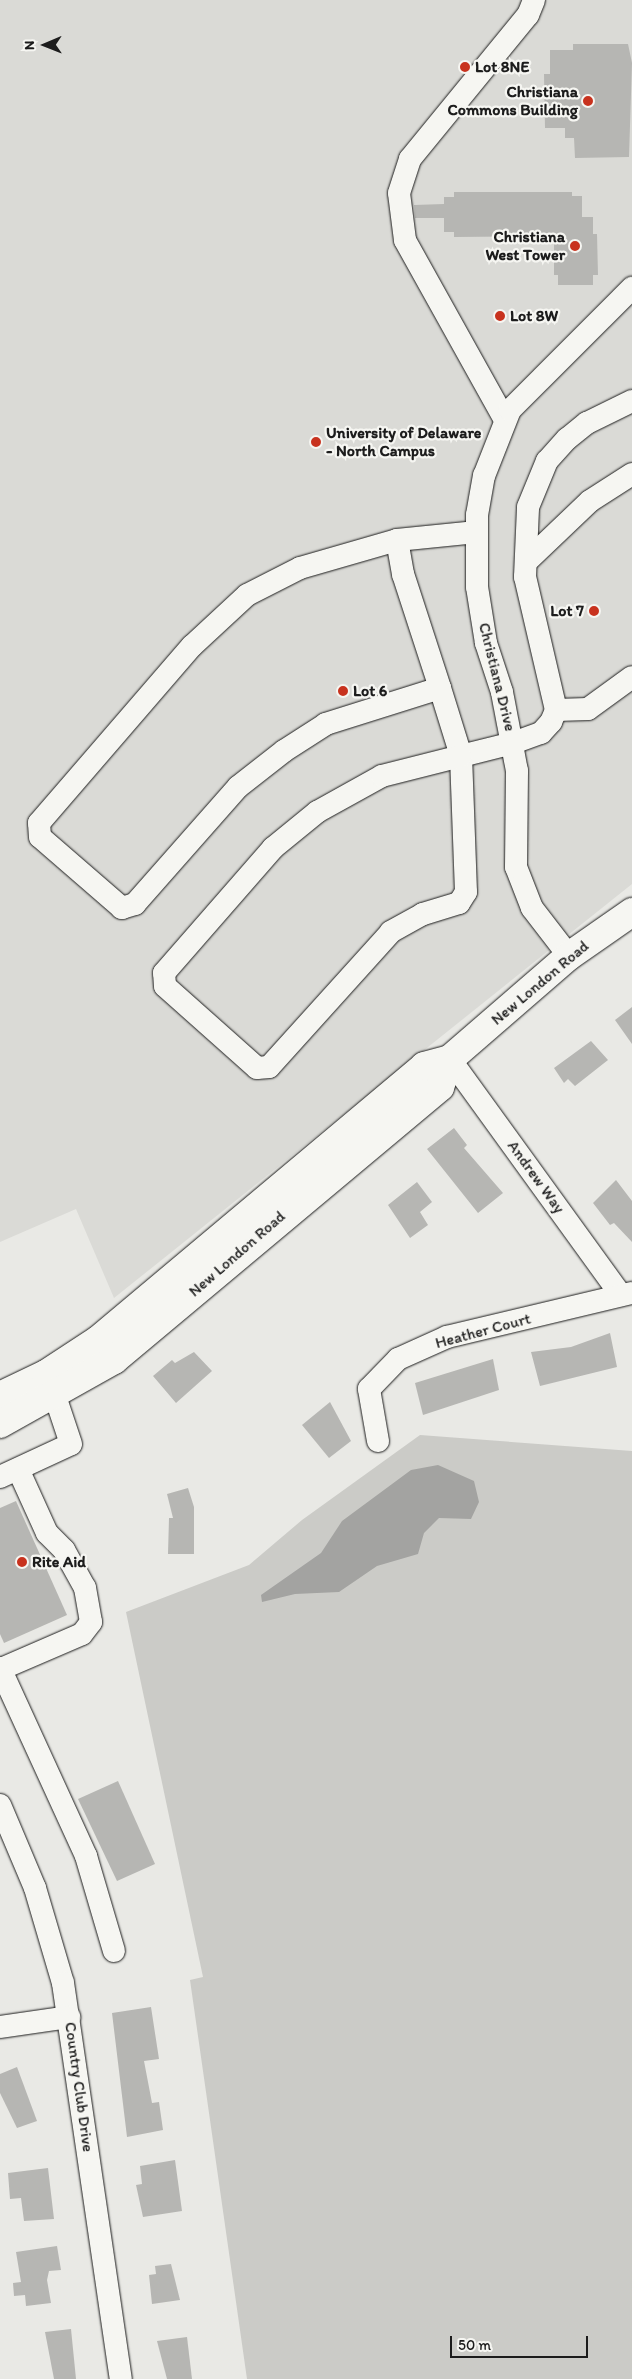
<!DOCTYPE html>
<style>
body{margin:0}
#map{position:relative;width:632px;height:2379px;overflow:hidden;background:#e9e9e5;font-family:Itim,sans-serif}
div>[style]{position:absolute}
.built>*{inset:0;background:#dadad6}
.green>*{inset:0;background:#cbcbc7}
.water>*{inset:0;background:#a3a3a1}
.building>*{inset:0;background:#b6b6b3}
.roads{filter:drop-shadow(0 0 1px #1c1c1c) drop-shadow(0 0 1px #1c1c1c)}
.minor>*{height:22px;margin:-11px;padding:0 11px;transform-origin:11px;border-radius:11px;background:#f6f6f2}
.major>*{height:28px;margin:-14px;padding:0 14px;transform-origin:14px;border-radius:14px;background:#f6f6f2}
.dots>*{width:14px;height:14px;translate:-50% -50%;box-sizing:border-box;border:2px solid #f6f6f2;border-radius:50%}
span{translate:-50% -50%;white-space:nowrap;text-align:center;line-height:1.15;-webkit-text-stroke:4.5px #f6f6f2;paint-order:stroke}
.poi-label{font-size:16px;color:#1c1c1c;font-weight:700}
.left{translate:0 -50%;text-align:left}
.right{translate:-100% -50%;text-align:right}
.street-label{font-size:16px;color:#1c1c1c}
.north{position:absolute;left:20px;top:20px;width:50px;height:50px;-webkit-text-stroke:4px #f6f6f2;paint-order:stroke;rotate:269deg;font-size:14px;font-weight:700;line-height:20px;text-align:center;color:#1c1c1c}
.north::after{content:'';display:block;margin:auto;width:18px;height:22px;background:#1c1c1c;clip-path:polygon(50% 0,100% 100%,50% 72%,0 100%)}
.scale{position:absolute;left:450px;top:2336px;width:138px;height:22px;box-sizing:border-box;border:2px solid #1c1c1c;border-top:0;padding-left:6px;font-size:15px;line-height:18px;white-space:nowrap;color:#1c1c1c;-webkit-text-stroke:4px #f6f6f2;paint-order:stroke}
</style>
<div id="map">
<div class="built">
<div style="clip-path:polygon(0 0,632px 0,632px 884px,114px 1298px,76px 1209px,0 1242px)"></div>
</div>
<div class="green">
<div style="clip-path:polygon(420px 1435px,632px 1451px,632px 2379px,247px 2379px,190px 1980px,203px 1977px,126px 1612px,249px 1565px,302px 1520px)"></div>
</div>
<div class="water">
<div style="clip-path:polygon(438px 1465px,474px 1481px,479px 1502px,471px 1519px,439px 1518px,424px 1533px,418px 1554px,377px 1566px,339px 1592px,295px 1594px,262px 1602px,261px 1595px,321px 1553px,342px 1521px,411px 1470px)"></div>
</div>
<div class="building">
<div style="clip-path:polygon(573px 44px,628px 44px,632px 63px,629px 157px,575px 158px,574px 138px,565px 138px,565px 128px,545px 128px,544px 74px,550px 74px,550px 50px,573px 50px)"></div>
<div style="clip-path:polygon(454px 192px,572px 192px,572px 196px,582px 196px,582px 217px,593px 217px,593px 234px,597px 234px,598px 275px,593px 275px,593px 285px,558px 285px,558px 275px,554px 275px,554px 236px,454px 237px,454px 232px,444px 232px,444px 218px,415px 218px,414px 205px,444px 204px,444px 197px,454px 197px)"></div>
<div style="clip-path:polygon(632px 1007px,632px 1044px,615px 1020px)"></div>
<div style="clip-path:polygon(591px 1041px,608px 1060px,575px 1086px,568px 1079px,564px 1083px,554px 1068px)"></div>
<div style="clip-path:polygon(454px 1128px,467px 1145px,464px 1148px,503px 1193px,478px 1213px,427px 1149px)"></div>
<div style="clip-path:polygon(616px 1180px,632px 1201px,632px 1242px,614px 1223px,610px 1225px,593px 1203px)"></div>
<div style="clip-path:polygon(417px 1182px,432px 1202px,420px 1212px,428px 1225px,410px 1238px,388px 1205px)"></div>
<div style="clip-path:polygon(610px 1333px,617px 1367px,540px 1386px,531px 1352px,571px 1347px)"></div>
<div style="clip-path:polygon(194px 1352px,212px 1371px,176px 1403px,153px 1376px,172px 1360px,175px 1363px)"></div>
<div style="clip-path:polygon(493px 1359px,499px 1390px,423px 1415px,415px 1383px)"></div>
<div style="clip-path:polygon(330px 1402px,351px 1441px,329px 1458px,302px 1425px)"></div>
<div style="clip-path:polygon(188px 1488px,194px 1507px,194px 1554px,168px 1554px,169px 1518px,173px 1518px,167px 1494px)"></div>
<div style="clip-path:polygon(16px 1501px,67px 1615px,4px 1643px,0 1634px,0 1508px)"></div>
<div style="clip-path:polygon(118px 1781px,155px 1864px,117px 1881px,78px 1799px)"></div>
<div style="clip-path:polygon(151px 2007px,159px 2059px,144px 2061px,152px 2103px,159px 2102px,163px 2130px,127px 2137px,112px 2013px)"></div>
<div style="clip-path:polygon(17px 2067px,37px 2121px,17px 2128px,0 2093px,0 2074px)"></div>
<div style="clip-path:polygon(175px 2160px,182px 2211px,143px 2217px,136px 2185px,142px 2184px,140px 2166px)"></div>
<div style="clip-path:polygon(48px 2168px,54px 2219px,24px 2221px,21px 2198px,10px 2199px,8px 2173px)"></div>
<div style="clip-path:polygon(57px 2246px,61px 2270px,49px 2271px,47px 2280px,51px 2303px,26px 2306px,25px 2295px,14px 2296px,13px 2283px,21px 2282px,16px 2252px)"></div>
<div style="clip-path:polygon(171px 2264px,180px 2300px,152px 2304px,149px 2275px,156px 2274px,155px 2266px)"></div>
<div style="clip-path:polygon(71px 2329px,76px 2379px,54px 2379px,45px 2332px)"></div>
<div style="clip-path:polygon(187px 2337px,192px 2379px,167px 2379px,157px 2341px)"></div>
</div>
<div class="roads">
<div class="minor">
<div style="left:505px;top:420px;width:206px;rotate:-119.1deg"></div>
<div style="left:405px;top:240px;width:47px;rotate:-97.3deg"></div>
<div style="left:399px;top:193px;width:36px;rotate:-72deg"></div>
<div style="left:410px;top:159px;width:186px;rotate:-50.7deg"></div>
<div style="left:528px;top:15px;width:16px;rotate:-68deg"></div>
<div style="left:397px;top:540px;width:35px;rotate:80deg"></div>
<div style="left:403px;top:574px;width:120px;rotate:72deg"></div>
<div style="left:440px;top:688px;width:120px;rotate:162.5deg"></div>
<div style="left:326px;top:724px;width:50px;rotate:147.3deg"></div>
<div style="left:284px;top:751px;width:58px;rotate:142deg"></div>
<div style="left:238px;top:787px;width:156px;rotate:131.4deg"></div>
<div style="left:135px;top:904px;width:14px;rotate:163deg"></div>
<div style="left:122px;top:908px;width:108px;rotate:-139.1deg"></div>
<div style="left:40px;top:837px;width:14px;rotate:-94deg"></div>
<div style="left:39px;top:823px;width:234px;rotate:-49.2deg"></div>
<div style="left:192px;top:646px;width:75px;rotate:-42.8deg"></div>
<div style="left:247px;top:595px;width:59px;rotate:-27deg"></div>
<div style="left:300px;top:568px;width:101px;rotate:-16.1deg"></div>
<div style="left:397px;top:540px;width:80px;rotate:-5.7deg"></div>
<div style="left:526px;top:562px;width:88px;rotate:-43.6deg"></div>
<div style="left:590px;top:501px;width:50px;rotate:-32.7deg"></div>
<div style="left:440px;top:688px;width:71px;rotate:72.8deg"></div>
<div style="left:461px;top:756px;width:54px;rotate:-14deg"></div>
<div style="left:513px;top:743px;width:30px;rotate:-20deg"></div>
<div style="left:541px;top:733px;width:15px;rotate:-48deg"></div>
<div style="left:551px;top:722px;width:13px;rotate:-67deg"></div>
<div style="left:556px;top:710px;width:137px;rotate:-103.1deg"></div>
<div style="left:525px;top:577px;width:70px;rotate:-87.5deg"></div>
<div style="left:528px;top:507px;width:50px;rotate:-67.6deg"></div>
<div style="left:547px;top:461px;width:30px;rotate:-48deg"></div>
<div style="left:567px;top:439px;width:26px;rotate:-39deg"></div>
<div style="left:587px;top:423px;width:50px;rotate:-26.1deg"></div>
<div style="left:556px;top:710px;width:32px;rotate:-2deg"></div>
<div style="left:588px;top:709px;width:54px;rotate:-36deg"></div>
<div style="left:461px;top:756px;width:136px;rotate:87.9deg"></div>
<div style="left:466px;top:892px;width:13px;rotate:122deg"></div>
<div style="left:459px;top:903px;width:38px;rotate:163deg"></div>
<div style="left:423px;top:914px;width:37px;rotate:151deg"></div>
<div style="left:391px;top:932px;width:182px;rotate:132.1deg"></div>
<div style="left:269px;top:1067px;width:12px;rotate:175deg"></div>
<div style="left:257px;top:1068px;width:123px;rotate:-138.3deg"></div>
<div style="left:165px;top:986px;width:13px;rotate:-94deg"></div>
<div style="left:164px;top:973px;width:166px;rotate:-48.9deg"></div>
<div style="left:273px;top:848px;width:57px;rotate:-39.3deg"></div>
<div style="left:317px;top:812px;width:74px;rotate:-29deg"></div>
<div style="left:382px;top:776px;width:81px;rotate:-14.2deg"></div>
<div style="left:569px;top:956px;width:61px;rotate:-127.6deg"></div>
<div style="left:532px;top:908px;width:44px;rotate:-111.3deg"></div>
<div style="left:516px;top:867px;width:96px;rotate:-89.4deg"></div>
<div style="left:517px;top:771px;width:80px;rotate:-100.8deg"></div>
<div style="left:502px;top:692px;width:52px;rotate:-108.1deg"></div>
<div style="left:486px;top:643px;width:57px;rotate:-99.1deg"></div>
<div style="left:477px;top:587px;width:72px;rotate:-90deg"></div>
<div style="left:477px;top:515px;width:40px;rotate:-80deg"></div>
<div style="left:484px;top:476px;width:71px;rotate:-68.5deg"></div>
<div style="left:510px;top:410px;width:173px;rotate:-45deg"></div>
<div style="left:450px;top:1059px;width:291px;rotate:54.1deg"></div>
<div style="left:378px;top:1441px;width:53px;rotate:-99.8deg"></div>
<div style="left:369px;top:1389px;width:42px;rotate:-46deg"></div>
<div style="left:398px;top:1359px;width:54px;rotate:-24.2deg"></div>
<div style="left:447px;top:1337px;width:190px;rotate:-13.4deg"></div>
<div style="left:0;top:1477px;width:78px;rotate:-24.9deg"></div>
<div style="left:71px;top:1444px;width:51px;rotate:-108.4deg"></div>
<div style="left:0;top:1668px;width:207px;rotate:65.4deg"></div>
<div style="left:86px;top:1856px;width:99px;rotate:73.6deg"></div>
<div style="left:1px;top:1669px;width:88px;rotate:-23.4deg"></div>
<div style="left:82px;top:1634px;width:15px;rotate:-53deg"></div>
<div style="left:91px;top:1622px;width:35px;rotate:-100deg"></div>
<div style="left:85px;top:1588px;width:43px;rotate:-118.9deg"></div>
<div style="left:64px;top:1550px;width:24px;rotate:-135deg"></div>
<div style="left:47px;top:1533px;width:70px;rotate:-114.4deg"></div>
<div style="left:0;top:1805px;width:90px;rotate:67.1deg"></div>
<div style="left:35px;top:1888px;width:99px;rotate:73.6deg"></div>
<div style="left:63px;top:1983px;width:400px;rotate:81.7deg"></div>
<div style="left:0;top:2027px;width:70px;rotate:-8.2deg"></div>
</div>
<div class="major">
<div style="left:0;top:1396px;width:51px;rotate:-25.6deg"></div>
<div style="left:46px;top:1374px;width:62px;rotate:-33.2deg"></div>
<div style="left:98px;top:1340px;width:426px;rotate:-40deg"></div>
<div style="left:424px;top:1066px;width:27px;rotate:-15deg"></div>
<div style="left:450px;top:1059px;width:157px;rotate:-40.9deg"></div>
<div style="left:569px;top:956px;width:77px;rotate:-34.9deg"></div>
<div style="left:0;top:1424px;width:131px;rotate:-29.3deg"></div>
<div style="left:114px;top:1360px;width:425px;rotate:-39.9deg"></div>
<div style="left:440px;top:1087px;width:30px;rotate:-70deg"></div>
</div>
</div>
<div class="dots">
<div style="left:465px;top:67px;background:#c8321e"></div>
<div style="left:588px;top:101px;background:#c8321e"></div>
<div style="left:575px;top:246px;background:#c8321e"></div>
<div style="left:500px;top:316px;background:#c8321e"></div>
<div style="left:316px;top:442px;background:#c8321e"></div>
<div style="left:594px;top:611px;background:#c8321e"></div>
<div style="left:343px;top:691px;background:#c8321e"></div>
<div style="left:22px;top:1562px;background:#c8321e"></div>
</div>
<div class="poi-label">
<span class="left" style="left:475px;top:67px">Lot 8NE</span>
<span class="right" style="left:578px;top:101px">Christiana<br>Commons Building</span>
<span class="right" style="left:565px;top:246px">Christiana<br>West Tower</span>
<span class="left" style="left:510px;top:316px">Lot 8W</span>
<span class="left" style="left:326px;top:442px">University of Delaware<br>- North Campus</span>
<span class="right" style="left:584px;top:611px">Lot 7</span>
<span class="left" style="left:353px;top:691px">Lot 6</span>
<span class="left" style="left:32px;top:1562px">Rite Aid</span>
</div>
<div class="street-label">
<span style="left:497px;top:677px;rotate:76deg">Christiana Drive</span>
<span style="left:540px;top:983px;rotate:-40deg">New London Road</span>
<span style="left:536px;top:1177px;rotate:54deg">Andrew Way</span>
<span style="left:237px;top:1254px;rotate:-41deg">New London Road</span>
<span style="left:483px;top:1331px;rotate:-15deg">Heather Court</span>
<span style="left:79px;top:2087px;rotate:82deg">Country Club Drive</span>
</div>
<div class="north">N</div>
<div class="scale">50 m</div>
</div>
